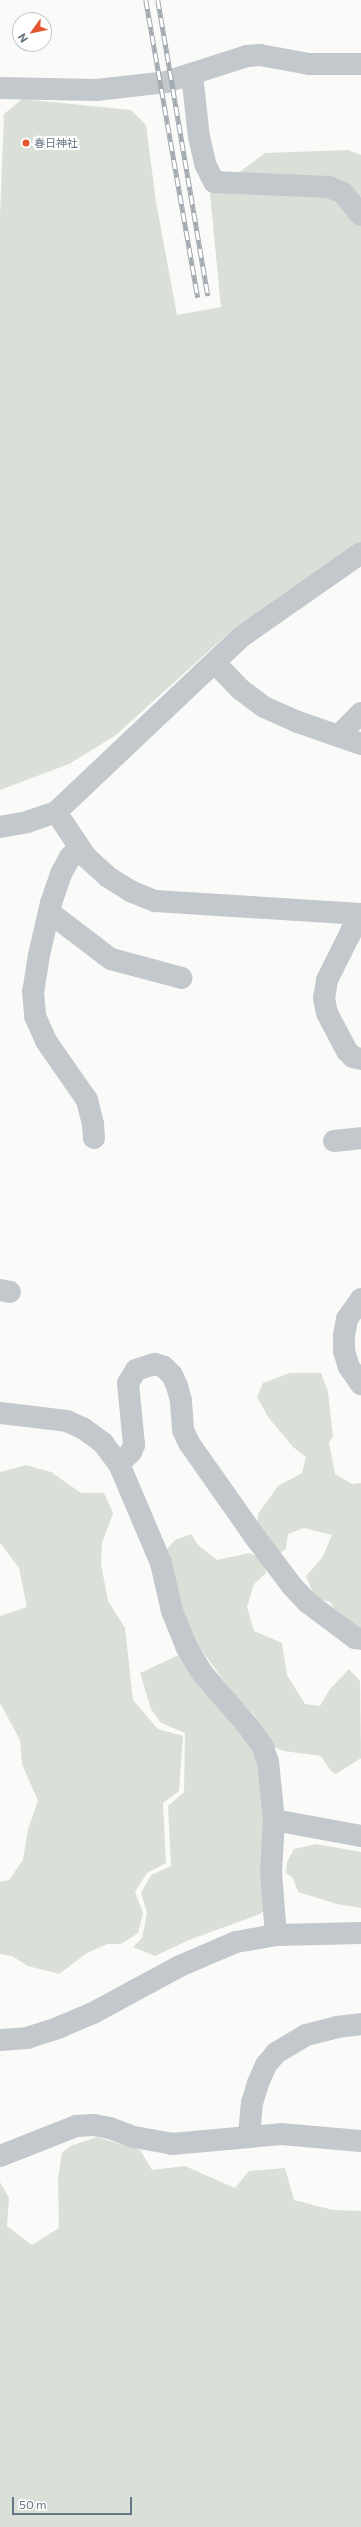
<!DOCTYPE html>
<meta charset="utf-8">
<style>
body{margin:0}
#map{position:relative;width:361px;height:2527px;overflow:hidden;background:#fafaf8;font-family:Commissioner,"Noto Sans JP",sans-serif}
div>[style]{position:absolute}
.green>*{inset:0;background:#dadfd7}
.minor>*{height:22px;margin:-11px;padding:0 11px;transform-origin:11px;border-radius:11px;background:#c3c8cc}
.rail>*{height:4.5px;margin-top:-2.25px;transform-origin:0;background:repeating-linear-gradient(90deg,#fff 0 9px,#a2aab0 0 18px);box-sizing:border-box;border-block:1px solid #a2aab0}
.dots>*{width:11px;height:11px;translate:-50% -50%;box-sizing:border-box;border:2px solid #fff;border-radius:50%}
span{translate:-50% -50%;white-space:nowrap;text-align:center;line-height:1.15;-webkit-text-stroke:4px #fff;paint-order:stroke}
.poi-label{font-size:11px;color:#657683}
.left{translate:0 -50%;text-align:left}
.north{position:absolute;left:12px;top:12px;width:40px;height:40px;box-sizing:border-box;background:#fff;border:1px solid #c1c8cd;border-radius:50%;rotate:237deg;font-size:11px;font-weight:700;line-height:16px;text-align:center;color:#657683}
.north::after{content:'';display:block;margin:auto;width:14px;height:18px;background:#e4572e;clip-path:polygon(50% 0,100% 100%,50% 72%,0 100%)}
.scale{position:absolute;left:12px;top:2497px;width:120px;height:18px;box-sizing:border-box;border:2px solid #657683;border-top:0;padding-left:5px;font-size:12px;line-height:14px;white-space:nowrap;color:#657683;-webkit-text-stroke:3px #fff;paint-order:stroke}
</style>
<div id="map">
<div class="green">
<div style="clip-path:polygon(22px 99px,131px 110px,146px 125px,156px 202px,177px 315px,221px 307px,210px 194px,265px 153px,348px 150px,361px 155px,361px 545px,234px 628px,116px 735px,69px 764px,0 790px,0 216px,4px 114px)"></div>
<div style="clip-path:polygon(290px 1373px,321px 1373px,328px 1392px,333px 1437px,329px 1442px,335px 1474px,352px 1484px,361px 1483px,361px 1648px,330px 1602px,315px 1598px,306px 1576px,322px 1558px,332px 1535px,304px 1528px,288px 1534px,286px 1549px,277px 1555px,258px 1527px,258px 1514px,278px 1486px,302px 1473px,306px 1457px,293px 1447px,268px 1417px,257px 1397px,263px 1383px)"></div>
<div style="clip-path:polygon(26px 1465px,51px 1472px,81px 1493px,104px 1493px,113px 1513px,102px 1543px,101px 1564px,108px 1601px,125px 1628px,133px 1700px,158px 1729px,183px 1736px,179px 1791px,163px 1803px,166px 1863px,147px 1873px,135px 1892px,143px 1913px,138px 1933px,121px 1944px,107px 1944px,87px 1953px,59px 1974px,28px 1966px,12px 1956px,0 1954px,0 1882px,9px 1880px,23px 1860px,28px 1829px,38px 1801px,22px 1764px,20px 1740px,0 1703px,0 1616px,27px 1607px,19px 1568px,0 1543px,0 1472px)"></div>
<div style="clip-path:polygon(191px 1534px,198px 1545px,217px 1560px,249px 1553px,262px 1559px,266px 1573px,254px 1584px,247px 1607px,254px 1631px,282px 1643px,287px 1675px,305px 1704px,320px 1706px,330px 1689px,349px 1669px,360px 1681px,361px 1758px,336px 1774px,331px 1771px,321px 1756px,284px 1751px,272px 1746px,255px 1716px,236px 1697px,189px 1633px,167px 1549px,175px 1540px)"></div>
<div style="clip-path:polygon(181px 1654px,256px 1752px,263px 1810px,267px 1908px,260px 1914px,189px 1940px,155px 1956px,133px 1947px,142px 1938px,147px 1913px,141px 1893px,151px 1875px,171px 1866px,168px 1806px,184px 1792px,185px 1733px,161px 1723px,151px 1709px,140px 1673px)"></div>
<div style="clip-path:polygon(316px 1844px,361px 1852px,361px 1908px,337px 1904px,298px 1892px,293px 1878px,286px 1873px,287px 1862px,294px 1849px)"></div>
<div style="clip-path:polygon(97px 2137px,140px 2150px,152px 2170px,185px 2166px,235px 2188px,249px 2171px,285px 2168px,294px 2200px,333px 2210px,361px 2211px,361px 2527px,0 2527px,0 2182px,9px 2198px,7px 2226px,32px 2245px,59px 2228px,58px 2179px,62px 2153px,70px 2146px)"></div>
</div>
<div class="minor">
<div style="left:192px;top:75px;width:62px;rotate:83.6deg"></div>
<div style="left:199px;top:137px;width:28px;rotate:77deg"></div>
<div style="left:205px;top:164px;width:20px;rotate:63deg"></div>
<div style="left:214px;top:182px;width:115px;rotate:2.5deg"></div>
<div style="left:329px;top:187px;width:15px;rotate:23deg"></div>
<div style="left:343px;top:193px;width:28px;rotate:51deg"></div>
<div style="left:0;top:88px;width:96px;rotate:1.2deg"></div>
<div style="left:96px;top:90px;width:70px;rotate:-6.5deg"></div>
<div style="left:166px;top:82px;width:85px;rotate:-17.8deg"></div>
<div style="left:247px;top:56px;width:13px;rotate:-4deg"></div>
<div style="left:260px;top:55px;width:50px;rotate:10.4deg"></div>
<div style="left:309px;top:64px;width:52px"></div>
<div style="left:215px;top:663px;width:36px;rotate:46deg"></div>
<div style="left:240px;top:689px;width:30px;rotate:37deg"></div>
<div style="left:264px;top:707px;width:37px;rotate:24deg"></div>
<div style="left:298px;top:722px;width:67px;rotate:19.2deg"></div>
<div style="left:339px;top:735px;width:31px;rotate:-45deg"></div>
<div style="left:56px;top:812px;width:54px;rotate:56.3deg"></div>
<div style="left:86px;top:857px;width:30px;rotate:42deg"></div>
<div style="left:108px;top:877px;width:26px;rotate:32deg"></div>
<div style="left:130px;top:891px;width:27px;rotate:22deg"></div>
<div style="left:155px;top:901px;width:206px;rotate:3.6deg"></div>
<div style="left:0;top:827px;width:27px;rotate:-10deg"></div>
<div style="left:27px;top:822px;width:31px;rotate:-19deg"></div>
<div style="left:56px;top:812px;width:255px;rotate:-43.4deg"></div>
<div style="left:241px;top:637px;width:146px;rotate:-35deg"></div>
<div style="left:79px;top:848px;width:13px;rotate:135deg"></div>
<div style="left:70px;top:857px;width:19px;rotate:118deg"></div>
<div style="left:61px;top:874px;width:31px;rotate:109deg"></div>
<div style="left:51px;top:903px;width:53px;rotate:103deg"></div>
<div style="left:39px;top:955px;width:36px;rotate:99deg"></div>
<div style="left:33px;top:991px;width:25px;rotate:85deg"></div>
<div style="left:35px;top:1016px;width:27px;rotate:66deg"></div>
<div style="left:46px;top:1041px;width:72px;rotate:55.2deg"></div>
<div style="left:87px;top:1100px;width:25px;rotate:76deg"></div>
<div style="left:93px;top:1124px;width:14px;rotate:86deg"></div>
<div style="left:49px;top:912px;width:78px;rotate:37.2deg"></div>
<div style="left:111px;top:959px;width:73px;rotate:15deg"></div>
<div style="left:357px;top:914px;width:21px;rotate:109deg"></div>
<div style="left:350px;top:934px;width:51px;rotate:116.6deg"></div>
<div style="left:327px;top:980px;width:18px;rotate:99deg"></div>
<div style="left:324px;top:998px;width:15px;rotate:79deg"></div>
<div style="left:327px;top:1013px;width:43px;rotate:62.2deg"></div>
<div style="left:347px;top:1051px;width:8px;rotate:45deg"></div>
<div style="left:353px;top:1057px;width:8px;rotate:14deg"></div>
<div style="left:334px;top:1141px;width:27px;rotate:-6deg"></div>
<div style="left:0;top:1290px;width:10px;rotate:11deg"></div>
<div style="left:361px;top:1299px;width:24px;rotate:125deg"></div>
<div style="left:347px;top:1319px;width:17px;rotate:100deg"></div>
<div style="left:344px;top:1336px;width:15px;rotate:90deg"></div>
<div style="left:344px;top:1351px;width:17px;rotate:73deg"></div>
<div style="left:349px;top:1367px;width:21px;rotate:55deg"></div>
<div style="left:0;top:1413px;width:67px;rotate:6.8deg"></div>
<div style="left:67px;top:1421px;width:19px;rotate:25deg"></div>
<div style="left:84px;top:1429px;width:24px;rotate:36deg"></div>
<div style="left:103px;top:1443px;width:26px;rotate:53deg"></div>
<div style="left:119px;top:1464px;width:108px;rotate:67deg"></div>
<div style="left:161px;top:1563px;width:49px;rotate:77.1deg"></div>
<div style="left:172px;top:1611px;width:38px;rotate:68deg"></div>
<div style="left:186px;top:1646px;width:33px;rotate:59deg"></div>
<div style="left:203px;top:1674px;width:69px;rotate:49.1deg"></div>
<div style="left:248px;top:1726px;width:26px;rotate:54deg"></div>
<div style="left:263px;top:1747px;width:16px;rotate:72deg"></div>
<div style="left:268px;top:1762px;width:58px;rotate:84.1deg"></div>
<div style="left:274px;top:1820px;width:52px;rotate:93.3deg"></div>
<div style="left:271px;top:1872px;width:63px;rotate:85.5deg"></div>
<div style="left:119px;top:1464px;width:17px;rotate:-45deg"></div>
<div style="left:131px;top:1452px;width:8px;rotate:-67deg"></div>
<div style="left:134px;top:1445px;width:62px;rotate:-95.5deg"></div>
<div style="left:128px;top:1383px;width:15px;rotate:-58deg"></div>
<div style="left:136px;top:1370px;width:20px;rotate:-18deg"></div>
<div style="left:155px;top:1364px;width:9px;rotate:18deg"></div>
<div style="left:164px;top:1367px;width:11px;rotate:45deg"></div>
<div style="left:172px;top:1375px;width:12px;rotate:66deg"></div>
<div style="left:177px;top:1386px;width:16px;rotate:75deg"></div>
<div style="left:181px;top:1401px;width:29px;rotate:86deg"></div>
<div style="left:183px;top:1430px;width:14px;rotate:65deg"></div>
<div style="left:189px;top:1443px;width:115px;rotate:54.9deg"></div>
<div style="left:255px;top:1537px;width:61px;rotate:52.9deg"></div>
<div style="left:292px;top:1586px;width:22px;rotate:47deg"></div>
<div style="left:307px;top:1602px;width:60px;rotate:36.9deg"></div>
<div style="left:355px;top:1638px;width:6px;rotate:9deg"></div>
<div style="left:274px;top:1820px;width:88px;rotate:10.4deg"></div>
<div style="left:0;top:2040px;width:27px;rotate:-4deg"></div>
<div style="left:27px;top:2038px;width:35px;rotate:-18deg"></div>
<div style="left:60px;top:2027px;width:36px;rotate:-23deg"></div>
<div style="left:93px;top:2013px;width:99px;rotate:-28.4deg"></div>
<div style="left:180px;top:1966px;width:61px;rotate:-23.2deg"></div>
<div style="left:236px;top:1942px;width:41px;rotate:-9.9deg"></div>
<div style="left:276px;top:1935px;width:85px;rotate:-1.3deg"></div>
<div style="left:249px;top:2136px;width:33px;rotate:-85deg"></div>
<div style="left:252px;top:2103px;width:21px;rotate:-73deg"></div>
<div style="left:258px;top:2083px;width:20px;rotate:-66deg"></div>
<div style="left:266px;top:2065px;width:16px;rotate:-50deg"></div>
<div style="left:276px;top:2053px;width:35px;rotate:-31deg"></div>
<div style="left:306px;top:2035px;width:32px;rotate:-14deg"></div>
<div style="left:337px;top:2027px;width:24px;rotate:-7deg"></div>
<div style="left:0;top:2156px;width:82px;rotate:-21.5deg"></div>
<div style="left:76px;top:2126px;width:18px;rotate:-3deg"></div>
<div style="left:94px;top:2125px;width:16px;rotate:11deg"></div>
<div style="left:110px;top:2128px;width:26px;rotate:21deg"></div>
<div style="left:134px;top:2137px;width:39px;rotate:10deg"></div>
<div style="left:172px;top:2144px;width:109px;rotate:-5.2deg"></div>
<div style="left:281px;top:2134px;width:80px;rotate:5deg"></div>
</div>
<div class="rail">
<div style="left:146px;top:0;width:302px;rotate:80.1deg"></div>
<div style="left:158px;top:0;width:300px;rotate:80.4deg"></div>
</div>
<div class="dots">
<div style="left:26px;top:143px;background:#e4572e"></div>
</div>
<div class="poi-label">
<span class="left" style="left:34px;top:143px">春日神社</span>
</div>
<div class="north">N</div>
<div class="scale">50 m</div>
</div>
